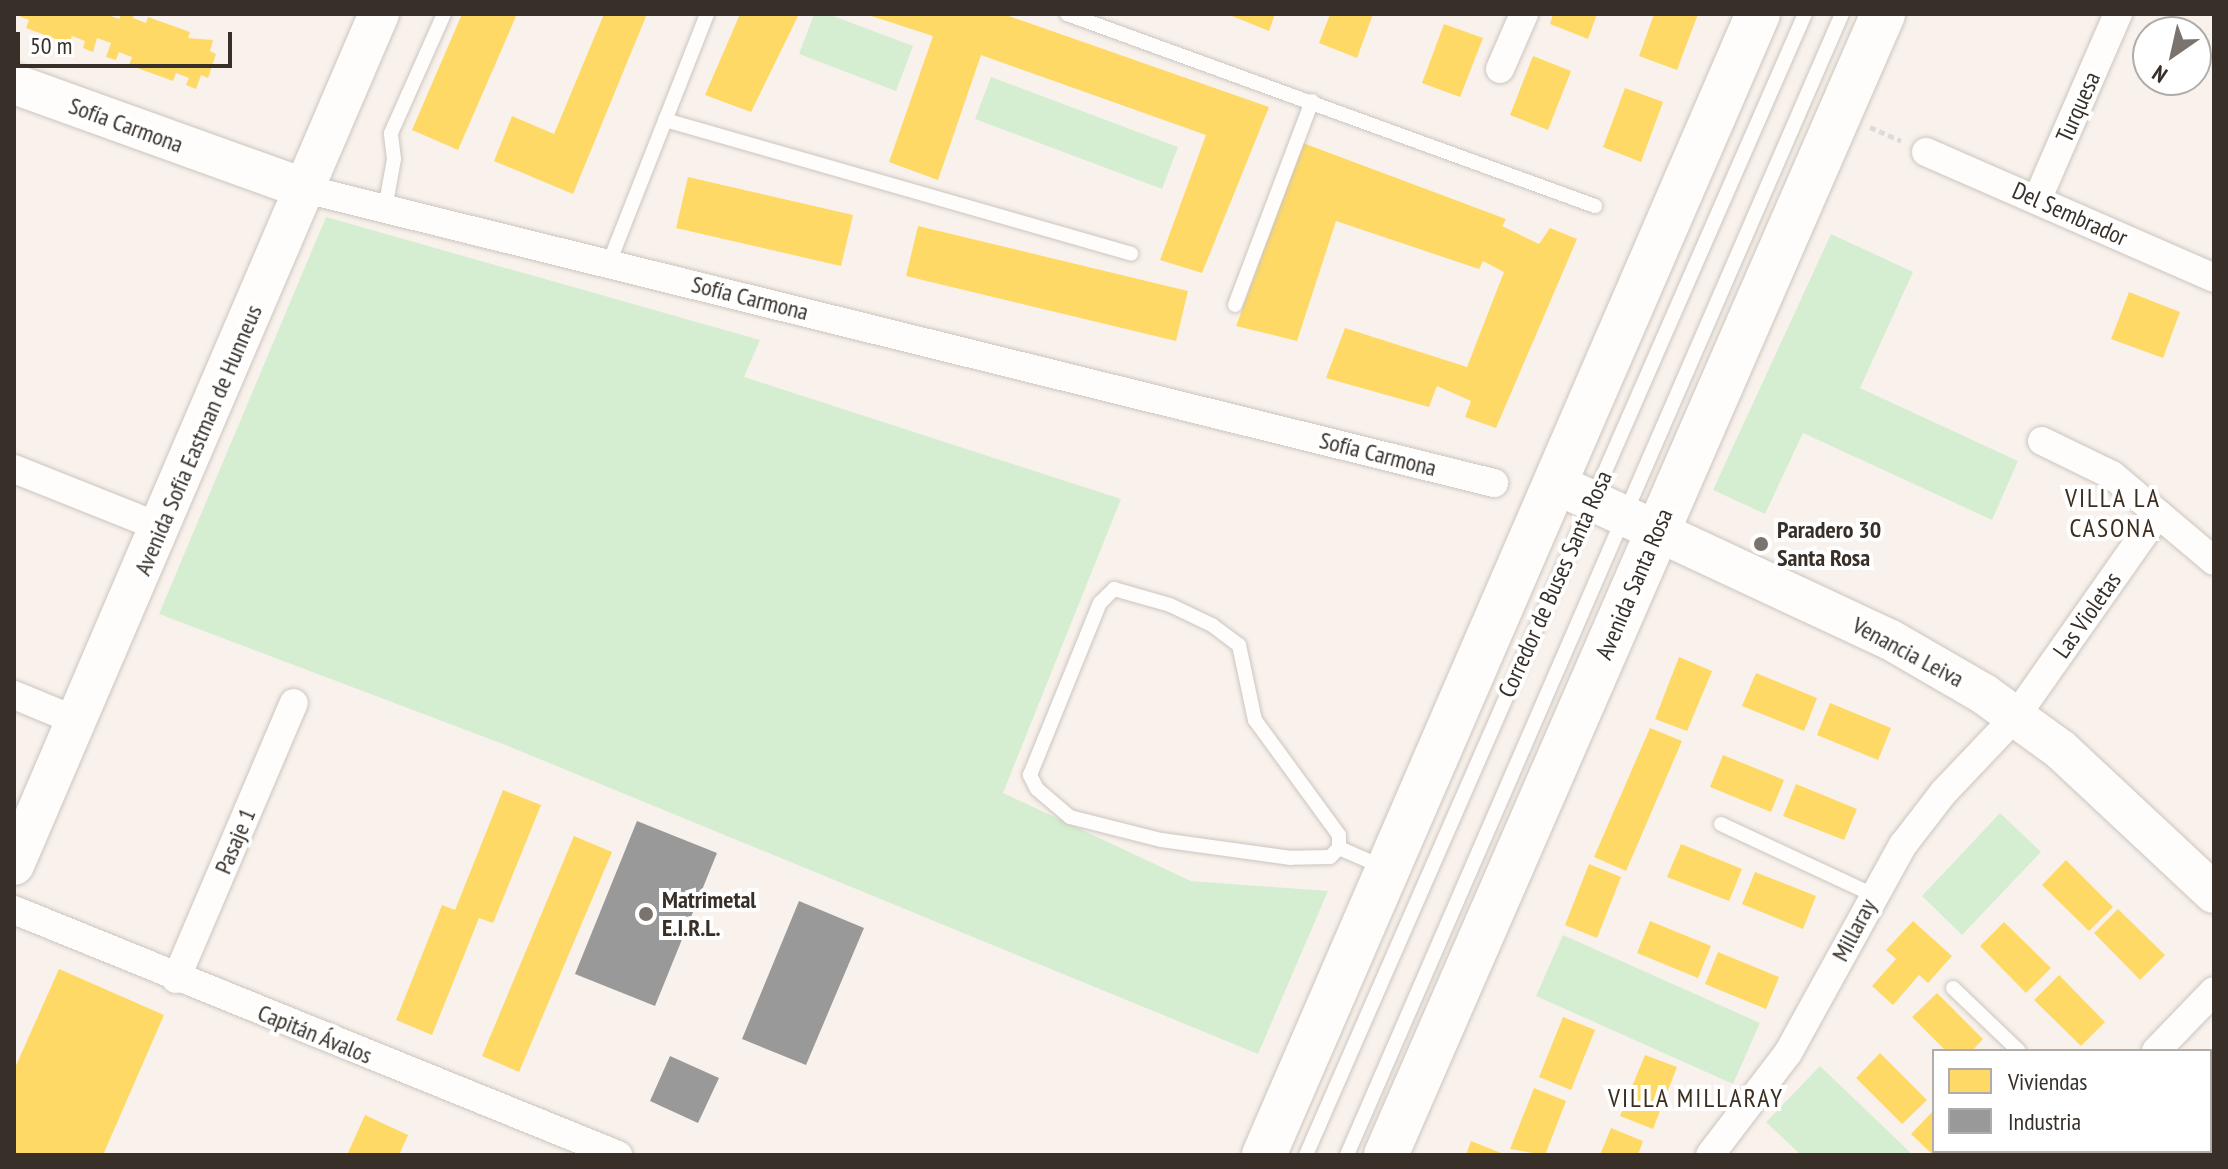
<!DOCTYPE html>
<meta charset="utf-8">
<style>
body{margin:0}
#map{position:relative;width:2228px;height:1169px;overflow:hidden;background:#f9f2ec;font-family:"PT Sans Narrow",sans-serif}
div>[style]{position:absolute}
.green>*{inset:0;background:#d5eed1}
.homes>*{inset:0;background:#ffd966}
.industry>*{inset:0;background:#999}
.path>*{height:5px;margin-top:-2.5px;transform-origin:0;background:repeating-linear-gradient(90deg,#dddad8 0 6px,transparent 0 10px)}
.roads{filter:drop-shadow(0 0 2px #ccc5bf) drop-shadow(0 0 2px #ccc5bf)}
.lane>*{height:14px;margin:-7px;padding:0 7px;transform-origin:7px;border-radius:7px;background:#fefdfc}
.street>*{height:28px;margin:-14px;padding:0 14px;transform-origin:14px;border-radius:14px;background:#fefdfc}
.secondary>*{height:40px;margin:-20px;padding:0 20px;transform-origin:20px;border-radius:20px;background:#fefdfc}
.primary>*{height:44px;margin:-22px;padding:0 22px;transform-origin:22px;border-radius:22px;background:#fefdfc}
.dots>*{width:22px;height:22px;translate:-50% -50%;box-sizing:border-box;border:4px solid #fff;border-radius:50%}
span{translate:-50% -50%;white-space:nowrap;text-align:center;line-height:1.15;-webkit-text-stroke:8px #fff;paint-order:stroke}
.street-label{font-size:24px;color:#372f28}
.poi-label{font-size:24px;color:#372f28;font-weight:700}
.left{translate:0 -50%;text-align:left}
.neighbourhood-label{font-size:26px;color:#3d2e1f;letter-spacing:2px}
.frame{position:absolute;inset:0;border:16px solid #372f28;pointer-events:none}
.legend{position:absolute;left:1932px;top:1049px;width:280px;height:104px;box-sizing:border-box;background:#fff;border:2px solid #afaca9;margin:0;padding:10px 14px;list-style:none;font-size:24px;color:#372f28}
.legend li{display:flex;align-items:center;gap:16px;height:40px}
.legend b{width:40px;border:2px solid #afaca9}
.north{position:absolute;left:2132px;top:16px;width:80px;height:80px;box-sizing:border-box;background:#fff;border:2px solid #afaca9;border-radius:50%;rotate:214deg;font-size:22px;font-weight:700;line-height:32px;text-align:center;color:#372f28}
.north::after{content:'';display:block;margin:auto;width:28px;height:36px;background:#7b736d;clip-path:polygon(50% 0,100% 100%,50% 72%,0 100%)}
.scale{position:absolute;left:16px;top:32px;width:216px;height:36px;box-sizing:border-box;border:4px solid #372f28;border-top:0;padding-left:10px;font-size:24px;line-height:28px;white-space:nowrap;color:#372f28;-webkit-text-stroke:6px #fff;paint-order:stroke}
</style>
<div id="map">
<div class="green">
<div style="clip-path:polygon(814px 14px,828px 14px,913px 46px,896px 91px,799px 54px)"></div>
<div style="clip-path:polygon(991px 77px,1178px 147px,1162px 189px,975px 119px)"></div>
<div style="clip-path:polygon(326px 217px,760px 340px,744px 377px,1121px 499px,1003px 793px,1191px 881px,1328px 891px,1258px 1054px,503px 744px,159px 614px)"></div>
<div style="clip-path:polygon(1831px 234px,1913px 272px,1860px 388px,2018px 461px,1992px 520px,1803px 433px,1765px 514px,1713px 490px)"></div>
<div style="clip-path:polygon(2000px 813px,2041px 852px,1962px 935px,1922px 896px)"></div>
<div style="clip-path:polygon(1563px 935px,1760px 1023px,1733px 1084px,1536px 996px)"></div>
<div style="clip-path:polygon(1820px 1066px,1913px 1155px,1801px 1155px,1766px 1122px)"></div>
</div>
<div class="homes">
<div style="clip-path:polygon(14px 14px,106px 14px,119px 19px,121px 14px,134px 14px,133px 18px,146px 23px,148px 17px,190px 32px,188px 38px,213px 40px,210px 51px,216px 54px,208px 78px,201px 75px,196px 89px,186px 85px,189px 78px,176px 73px,173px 81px,129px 65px,132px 57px,119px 52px,116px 60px,106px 57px,111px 43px,97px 38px,93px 52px,83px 48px,85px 41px,72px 36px,69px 44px,26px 28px,29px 20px)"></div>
<div style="clip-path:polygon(462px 14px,517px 14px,458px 150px,412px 130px)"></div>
<div style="clip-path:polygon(604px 14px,647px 14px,573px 194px,494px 161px,512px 116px,554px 134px)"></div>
<div style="clip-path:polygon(740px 14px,799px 14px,751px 112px,705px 95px)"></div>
<div style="clip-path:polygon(865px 14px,1003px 14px,1269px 107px,1202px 273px,1160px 260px,1206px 135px,981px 55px,938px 180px,889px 162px,933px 36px)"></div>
<div style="clip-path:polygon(1227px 14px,1275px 14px,1269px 31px)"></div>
<div style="clip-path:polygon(1330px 14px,1373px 14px,1357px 58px,1319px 43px)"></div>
<div style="clip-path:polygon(1553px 14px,1597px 14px,1588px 39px,1550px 24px)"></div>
<div style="clip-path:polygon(1654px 14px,1698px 14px,1677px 70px,1639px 56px)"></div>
<div style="clip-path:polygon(1444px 24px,1483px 38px,1460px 97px,1422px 83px)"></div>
<div style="clip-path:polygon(1533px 56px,1571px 71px,1548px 130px,1510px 115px)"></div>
<div style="clip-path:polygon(1625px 88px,1663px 102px,1641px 162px,1603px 147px)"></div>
<div style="clip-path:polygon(1303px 143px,1506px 219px,1502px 226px,1539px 244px,1550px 228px,1577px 239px,1496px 428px,1465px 417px,1471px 401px,1437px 386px,1429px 407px,1326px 378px,1345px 328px,1467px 367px,1504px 272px,1483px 261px,1479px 269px,1336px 221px,1297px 341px,1236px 326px)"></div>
<div style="clip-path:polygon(688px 177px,853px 215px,841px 266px,676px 228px)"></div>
<div style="clip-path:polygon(918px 226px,1188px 291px,1176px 341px,906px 276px)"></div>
<div style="clip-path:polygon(2129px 292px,2180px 312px,2163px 358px,2111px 339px)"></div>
<div style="clip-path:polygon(1679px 657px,1712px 671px,1687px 731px,1655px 719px)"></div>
<div style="clip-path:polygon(1756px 673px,1817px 698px,1804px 731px,1742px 706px)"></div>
<div style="clip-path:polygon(1830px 703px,1891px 728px,1878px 760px,1817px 735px)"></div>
<div style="clip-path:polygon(1650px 728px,1682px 741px,1626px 871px,1594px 857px)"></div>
<div style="clip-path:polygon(1723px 755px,1784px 780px,1771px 812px,1710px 787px)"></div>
<div style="clip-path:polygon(1796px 784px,1857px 809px,1844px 840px,1783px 816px)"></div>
<div style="clip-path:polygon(503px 790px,541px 805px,493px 923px,479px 918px,432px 1035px,396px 1020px,442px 905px,455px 910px)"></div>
<div style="clip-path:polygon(574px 836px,612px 852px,519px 1072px,482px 1056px)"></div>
<div style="clip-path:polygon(1681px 844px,1742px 869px,1729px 901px,1667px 877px)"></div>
<div style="clip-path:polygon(2066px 860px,2113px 907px,2089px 931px,2042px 885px)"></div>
<div style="clip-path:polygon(1589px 864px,1621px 877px,1597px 938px,1565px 925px)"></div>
<div style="clip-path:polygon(1755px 872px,1816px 896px,1803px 929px,1742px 904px)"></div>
<div style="clip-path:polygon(2118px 909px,2165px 955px,2140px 980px,2094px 933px)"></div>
<div style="clip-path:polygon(1650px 921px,1711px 946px,1698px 978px,1637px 953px)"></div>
<div style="clip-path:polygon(1913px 921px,1952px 956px,1928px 983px,1919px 975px,1893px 1005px,1872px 986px,1896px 959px,1886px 950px)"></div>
<div style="clip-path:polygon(2004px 922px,2051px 968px,2026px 993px,1980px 946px)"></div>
<div style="clip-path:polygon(1718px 952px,1779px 977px,1766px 1009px,1705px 984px)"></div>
<div style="clip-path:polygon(59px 969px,164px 1015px,103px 1155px,14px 1155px,14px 1070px)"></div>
<div style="clip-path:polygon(2059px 975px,2105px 1022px,2081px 1046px,2034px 1000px)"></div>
<div style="clip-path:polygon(1937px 993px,1983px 1039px,1972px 1051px,1946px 1051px,1912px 1017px)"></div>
<div style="clip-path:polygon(1563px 1017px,1595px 1030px,1571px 1090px,1539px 1077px)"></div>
<div style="clip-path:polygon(1880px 1053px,1927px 1100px,1902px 1124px,1856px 1078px)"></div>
<div style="clip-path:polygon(1645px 1055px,1677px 1067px,1653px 1129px,1620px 1116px)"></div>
<div style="clip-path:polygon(1534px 1088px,1566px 1101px,1545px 1155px,1510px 1149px)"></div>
<div style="clip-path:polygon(1934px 1110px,1934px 1151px,1982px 1155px,1933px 1155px,1911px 1134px)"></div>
<div style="clip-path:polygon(365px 1115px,408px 1135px,399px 1155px,347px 1155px)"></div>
<div style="clip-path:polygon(1611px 1128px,1643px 1141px,1638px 1155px,1600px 1155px)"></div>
<div style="clip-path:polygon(1471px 1141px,1506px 1155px,1466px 1155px)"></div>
</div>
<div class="industry">
<div style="clip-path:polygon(637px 821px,717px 853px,655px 1006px,575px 974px)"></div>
<div style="clip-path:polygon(799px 901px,864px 928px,806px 1065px,742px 1039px)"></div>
<div style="clip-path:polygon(670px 1056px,719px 1078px,698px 1123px,650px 1101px)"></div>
</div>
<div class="path">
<div style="left:1870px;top:127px;width:34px;rotate:24deg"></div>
</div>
<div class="roads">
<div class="lane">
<div style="left:1067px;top:14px;width:562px;rotate:19.98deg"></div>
<div style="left:665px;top:120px;width:485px;rotate:16deg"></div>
<div style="left:385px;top:209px;width:51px;rotate:-79.8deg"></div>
<div style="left:394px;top:159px;width:26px;rotate:-97deg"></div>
<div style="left:391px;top:133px;width:130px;rotate:-66deg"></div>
<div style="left:609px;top:263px;width:268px;rotate:-68.5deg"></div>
<div style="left:1235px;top:305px;width:218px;rotate:-69.3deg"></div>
<div style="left:1114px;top:589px;width:58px;rotate:15.9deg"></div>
<div style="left:1170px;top:605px;width:47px;rotate:25.5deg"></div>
<div style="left:1212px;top:625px;width:34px;rotate:37deg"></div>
<div style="left:1239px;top:645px;width:77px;rotate:78deg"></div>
<div style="left:1255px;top:720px;width:142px;rotate:53.9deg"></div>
<div style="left:1339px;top:835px;width:13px;rotate:90deg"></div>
<div style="left:1339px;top:848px;width:13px;rotate:135deg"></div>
<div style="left:1330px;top:857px;width:39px;rotate:179deg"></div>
<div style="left:1291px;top:858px;width:131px;rotate:-172.1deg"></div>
<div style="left:1161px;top:840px;width:94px;rotate:-165.8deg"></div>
<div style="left:1070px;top:817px;width:43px;rotate:-139.7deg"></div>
<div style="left:1037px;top:789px;width:16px;rotate:-117deg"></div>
<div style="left:1030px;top:775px;width:186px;rotate:-67.9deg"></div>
<div style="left:1100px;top:603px;width:20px;rotate:-45deg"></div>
<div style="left:1721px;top:824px;width:168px;rotate:25deg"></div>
<div style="left:1339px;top:848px;width:48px;rotate:23.4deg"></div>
<div style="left:1953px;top:988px;width:91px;rotate:43.7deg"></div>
<div style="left:1306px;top:1155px;width:1245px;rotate:-66.38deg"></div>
<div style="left:1347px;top:1155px;width:1244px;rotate:-66.55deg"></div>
</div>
<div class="street">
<div style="left:1500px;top:69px;width:60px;rotate:-66.4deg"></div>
<div style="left:1926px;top:152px;width:314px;rotate:23.6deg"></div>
<div style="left:305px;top:189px;width:1225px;rotate:13.89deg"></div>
<div style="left:2037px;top:200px;width:203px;rotate:-66.5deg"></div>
<div style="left:2042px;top:441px;width:78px;rotate:25.9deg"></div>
<div style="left:2112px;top:475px;width:133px;rotate:40.1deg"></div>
<div style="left:14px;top:469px;width:159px;rotate:21.7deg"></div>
<div style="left:14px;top:695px;width:68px;rotate:22.4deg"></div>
<div style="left:14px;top:910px;width:652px;rotate:22.08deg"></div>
<div style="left:176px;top:979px;width:300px;rotate:-66.9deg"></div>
<div style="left:2156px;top:1051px;width:83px;rotate:-46deg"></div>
<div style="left:2151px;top:1151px;width:6px;rotate:39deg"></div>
<div style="left:1710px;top:1155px;width:128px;rotate:-52.6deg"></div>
<div style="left:1788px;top:1053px;width:238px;rotate:-61.1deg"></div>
<div style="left:1903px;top:845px;width:66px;rotate:-52.4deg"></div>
<div style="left:1943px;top:793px;width:106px;rotate:-46.5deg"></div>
<div style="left:2016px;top:716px;width:247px;rotate:-54.9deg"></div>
<div style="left:2057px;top:1155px;width:6px;rotate:-45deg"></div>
</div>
<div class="secondary">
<div style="left:14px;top:84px;width:309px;rotate:19.8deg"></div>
<div style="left:1556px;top:484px;width:367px;rotate:25deg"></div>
<div style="left:1889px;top:639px;width:110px;rotate:30.1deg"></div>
<div style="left:1984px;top:694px;width:95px;rotate:36deg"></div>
<div style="left:2061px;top:750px;width:209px;rotate:43.1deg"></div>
<div style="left:14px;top:865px;width:926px;rotate:-66.79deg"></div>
</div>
<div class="primary">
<div style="left:1264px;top:1155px;width:1243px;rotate:-66.59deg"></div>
<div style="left:1386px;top:1155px;width:1245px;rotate:-66.46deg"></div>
</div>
</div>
<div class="dots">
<div style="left:1761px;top:544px;background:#7b736d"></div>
<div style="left:646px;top:914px;background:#7b736d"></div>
</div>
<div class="street-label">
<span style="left:2078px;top:107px;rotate:-66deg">Turquesa</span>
<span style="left:126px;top:125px;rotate:20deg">Sofía Carmona</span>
<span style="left:2070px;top:214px;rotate:24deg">Del Sembrador</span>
<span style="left:750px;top:298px;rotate:14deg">Sofía Carmona</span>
<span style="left:198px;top:440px;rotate:-67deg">Avenida Sofía Eastman de Hunneus</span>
<span style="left:1378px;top:454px;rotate:14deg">Sofía Carmona</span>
<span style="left:1555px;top:584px;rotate:-66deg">Corredor de Buses Santa Rosa</span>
<span style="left:1634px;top:584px;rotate:-67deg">Avenida Santa Rosa</span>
<span style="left:2087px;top:615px;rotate:-55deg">Las Violetas</span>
<span style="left:1908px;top:652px;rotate:28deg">Venancia Leiva</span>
<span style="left:235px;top:841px;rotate:-67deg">Pasaje 1</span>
<span style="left:1854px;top:930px;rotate:-62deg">Millaray</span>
<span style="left:315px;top:1034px;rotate:22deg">Capitán Ávalos</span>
</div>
<div class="poi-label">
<span class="left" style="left:1777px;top:544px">Paradero 30<br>Santa Rosa</span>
<span class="left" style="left:662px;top:914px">Matrimetal<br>E.I.R.L.</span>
</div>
<div class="neighbourhood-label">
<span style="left:2113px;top:513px">VILLA LA<br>CASONA</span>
<span style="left:1696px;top:1098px">VILLA MILLARAY</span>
</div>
<div class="frame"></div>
<ul class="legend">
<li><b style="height:22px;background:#ffd966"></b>Viviendas</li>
<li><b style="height:22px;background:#999"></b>Industria</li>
</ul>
<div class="north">N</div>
<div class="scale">50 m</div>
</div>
